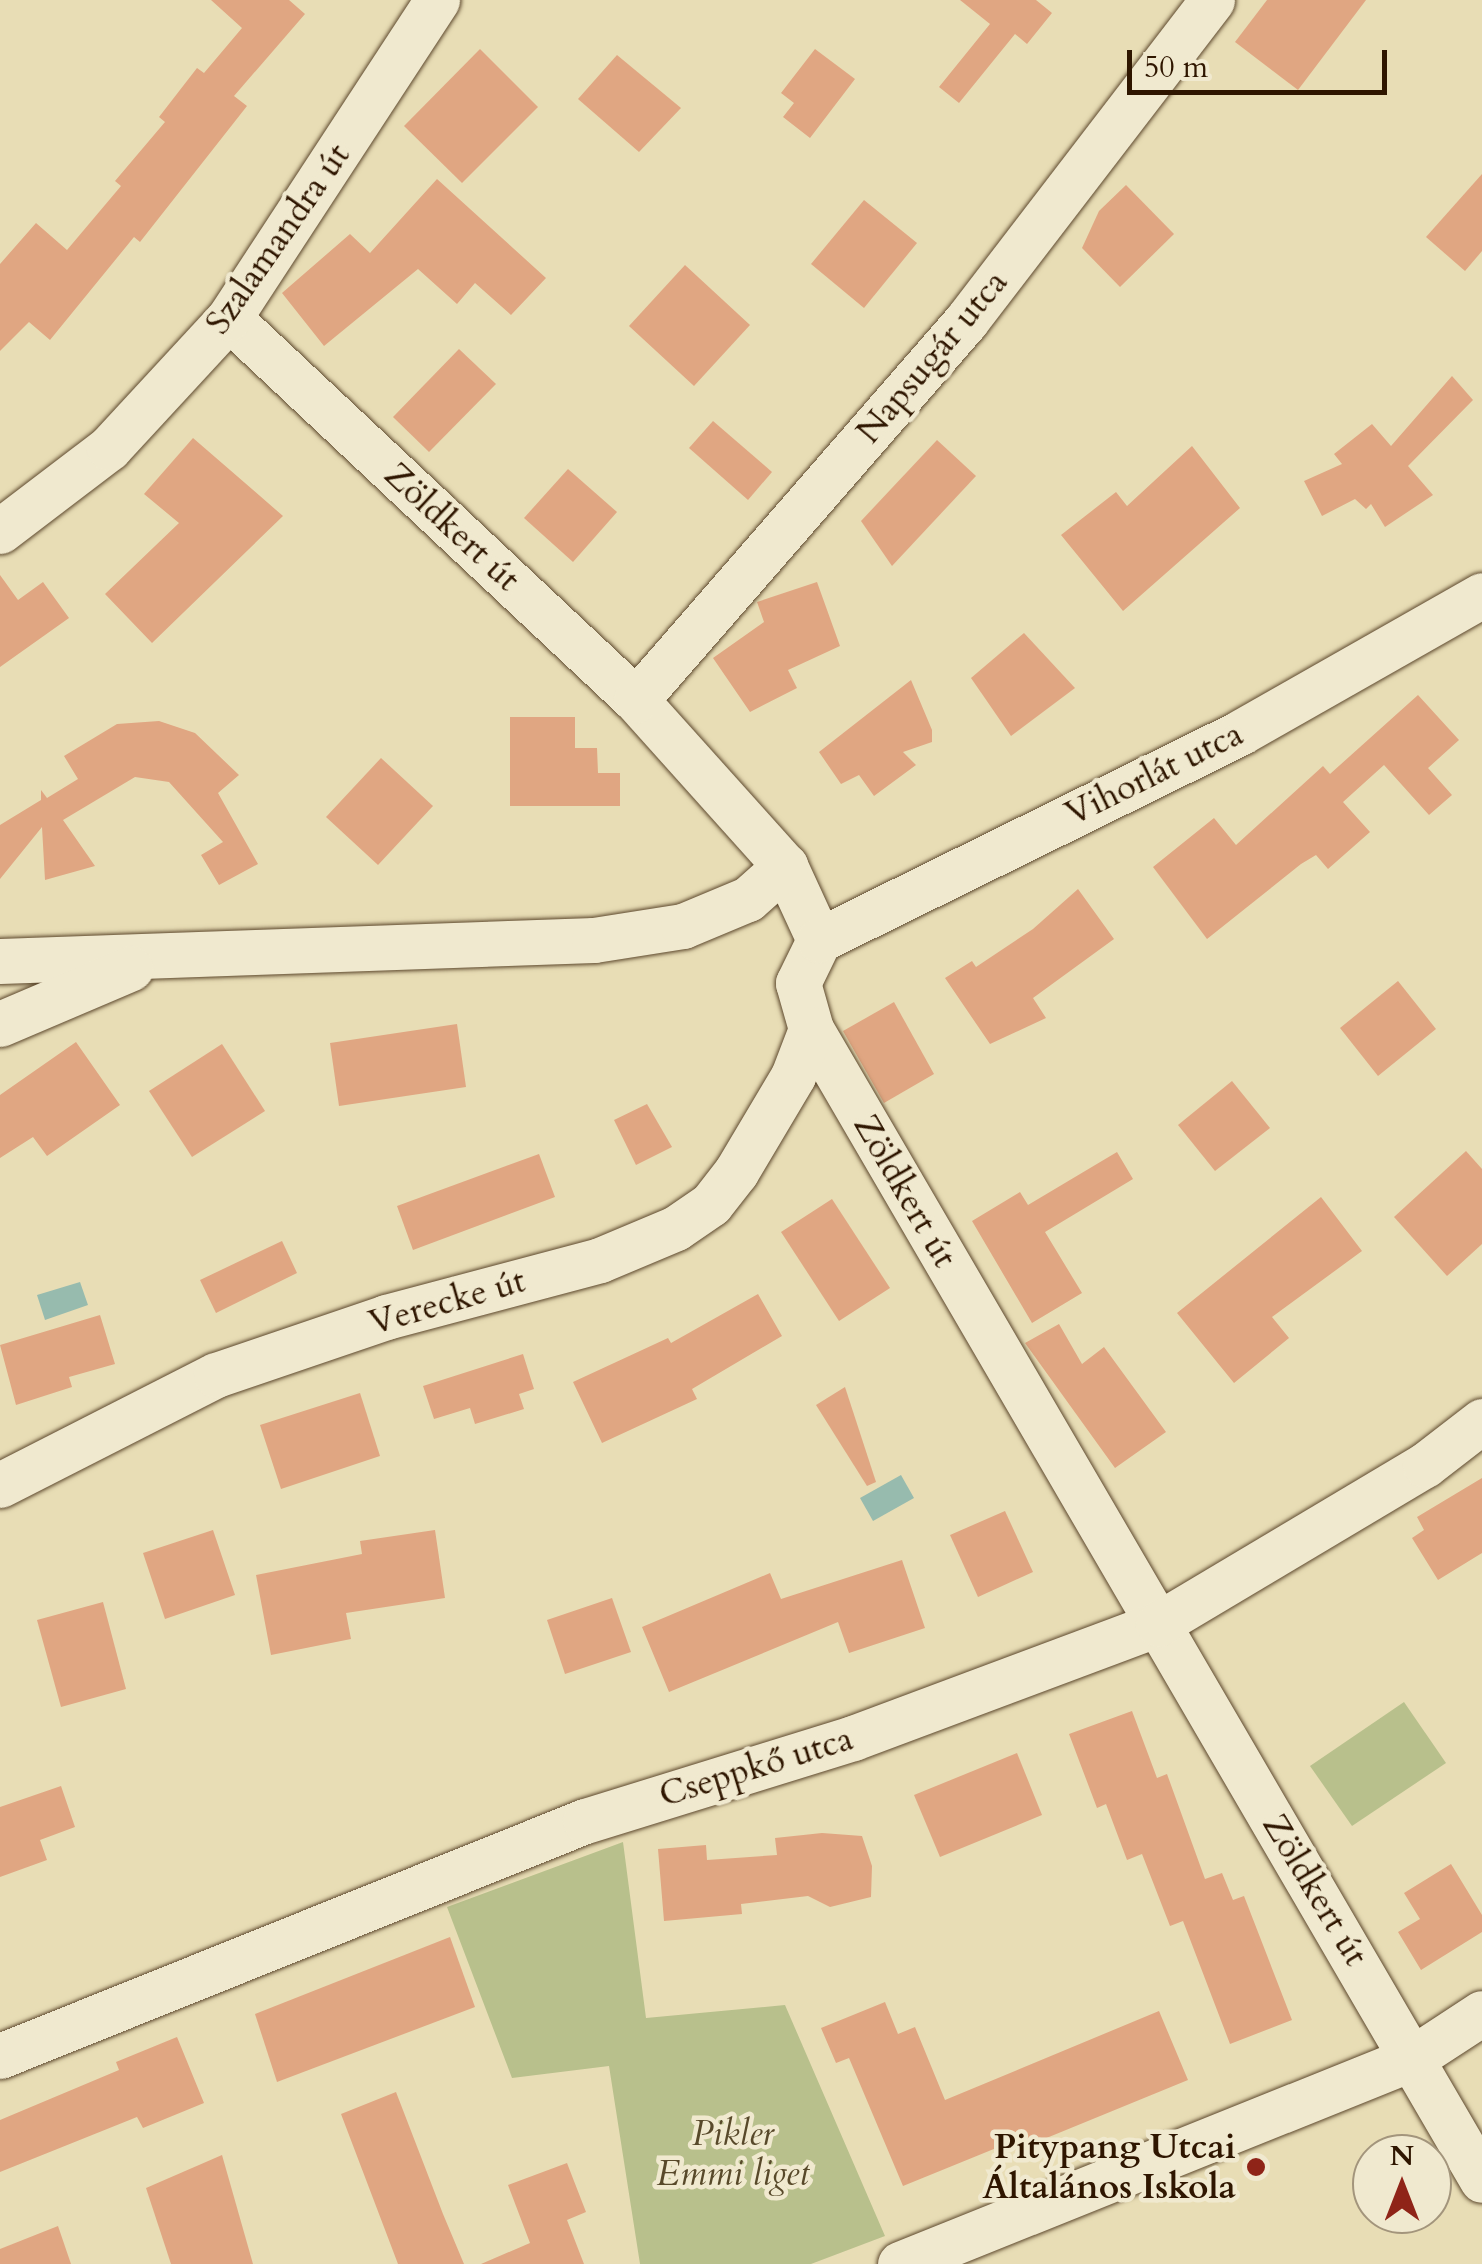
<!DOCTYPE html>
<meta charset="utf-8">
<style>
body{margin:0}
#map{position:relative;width:1482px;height:2264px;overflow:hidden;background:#e8ddb5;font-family:Cardo,serif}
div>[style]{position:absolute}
.green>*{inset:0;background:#b8c08c}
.water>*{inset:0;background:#97bbae}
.building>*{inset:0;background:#e0a682}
.roads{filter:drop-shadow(0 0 2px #5d482d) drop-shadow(0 0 2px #5d482d)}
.minor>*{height:45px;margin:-22.5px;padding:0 22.5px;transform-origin:22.5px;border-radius:22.5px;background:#f0e9cf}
.dots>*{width:28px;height:28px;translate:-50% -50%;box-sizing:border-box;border:5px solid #f0e9cf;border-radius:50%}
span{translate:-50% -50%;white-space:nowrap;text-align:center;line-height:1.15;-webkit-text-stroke:9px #f0e9cf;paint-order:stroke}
.street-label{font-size:35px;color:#2f1600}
.park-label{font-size:35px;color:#58492a;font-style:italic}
.poi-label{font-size:35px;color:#2f1600;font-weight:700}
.right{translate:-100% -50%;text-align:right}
.north{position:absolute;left:1352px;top:2134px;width:100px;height:100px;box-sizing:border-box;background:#f0e9cf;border:2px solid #a3957c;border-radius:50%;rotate:0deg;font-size:28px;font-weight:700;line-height:40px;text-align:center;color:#2f1600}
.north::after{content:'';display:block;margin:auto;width:35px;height:45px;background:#8f2418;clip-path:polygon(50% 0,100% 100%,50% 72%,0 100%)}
.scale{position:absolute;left:1127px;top:50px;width:260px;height:45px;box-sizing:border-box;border:5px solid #2f1600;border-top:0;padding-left:12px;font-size:30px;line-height:35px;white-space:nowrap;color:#2f1600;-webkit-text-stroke:8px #f0e9cf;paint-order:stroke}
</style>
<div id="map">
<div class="green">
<div style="clip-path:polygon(1404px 1702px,1446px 1763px,1352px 1826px,1310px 1766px)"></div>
<div style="clip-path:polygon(623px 1842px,646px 2018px,785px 2005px,885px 2236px,811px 2264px,640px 2264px,609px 2066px,512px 2078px,447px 1907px)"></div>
</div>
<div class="water">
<div style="clip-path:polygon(80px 1282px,88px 1305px,45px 1320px,37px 1295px)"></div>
<div style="clip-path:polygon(901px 1475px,914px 1498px,873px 1521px,860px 1498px)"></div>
</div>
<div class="building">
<div style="clip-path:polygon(211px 0,289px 0,305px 14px,234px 96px,247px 106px,140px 242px,134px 237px,50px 340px,29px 322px,0 351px,0 264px,36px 223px,67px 250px,121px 186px,115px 181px,165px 122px,159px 117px,197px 68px,204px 73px,242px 28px)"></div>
<div style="clip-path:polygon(960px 0,1036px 0,1052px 13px,1027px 44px,1015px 34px,959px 103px,939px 87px,990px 24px)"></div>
<div style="clip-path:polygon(1267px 0,1366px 0,1298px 90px,1235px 42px)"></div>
<div style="clip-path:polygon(480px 49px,538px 107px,462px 183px,404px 126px)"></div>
<div style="clip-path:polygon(815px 49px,855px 79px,810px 138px,783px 117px,794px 103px,781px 93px)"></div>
<div style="clip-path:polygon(617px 55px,681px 108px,639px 152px,578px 99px)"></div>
<div style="clip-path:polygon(1482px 174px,1482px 251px,1465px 271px,1426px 237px)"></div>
<div style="clip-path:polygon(437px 179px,546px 278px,511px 315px,475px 283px,457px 304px,418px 269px,324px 346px,282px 293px,350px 234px,370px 253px)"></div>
<div style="clip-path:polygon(1126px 185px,1174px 234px,1120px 287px,1082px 248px,1099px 211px)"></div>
<div style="clip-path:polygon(864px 200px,917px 243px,864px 308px,811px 264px)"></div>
<div style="clip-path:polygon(685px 265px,750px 325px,694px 386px,629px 326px)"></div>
<div style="clip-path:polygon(459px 349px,496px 384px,429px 452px,393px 417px)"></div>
<div style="clip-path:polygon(1452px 376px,1473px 400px,1408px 466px,1433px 495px,1385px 527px,1371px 504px,1366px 509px,1355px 499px,1322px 516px,1304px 481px,1342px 464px,1334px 454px,1372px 424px,1391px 446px)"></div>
<div style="clip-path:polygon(713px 421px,772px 472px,748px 500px,689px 448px)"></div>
<div style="clip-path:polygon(193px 438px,283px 516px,152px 643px,105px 594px,179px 523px,144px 494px)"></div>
<div style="clip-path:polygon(937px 440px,976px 476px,892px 566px,861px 521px)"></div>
<div style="clip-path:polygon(1192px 446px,1240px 508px,1123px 611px,1061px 535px,1116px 492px,1127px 506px)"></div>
<div style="clip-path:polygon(568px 469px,617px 512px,573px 562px,524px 518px)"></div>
<div style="clip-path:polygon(0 575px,18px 600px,43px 582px,69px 618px,0 667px)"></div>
<div style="clip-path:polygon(817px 582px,840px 646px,788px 670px,797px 688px,750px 712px,713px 658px,764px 622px,757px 602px)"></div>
<div style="clip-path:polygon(1024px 633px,1075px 688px,1011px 736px,971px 678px)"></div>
<div style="clip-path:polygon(911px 680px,932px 730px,932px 742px,903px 752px,916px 765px,874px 796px,859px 775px,841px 784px,819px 752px)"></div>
<div style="clip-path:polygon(1418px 695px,1459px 740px,1428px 768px,1452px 795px,1429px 815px,1384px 765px,1343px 802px,1370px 832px,1328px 869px,1316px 855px,1301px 864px,1207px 939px,1153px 867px,1214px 818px,1236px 845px,1323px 766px,1330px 774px)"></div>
<div style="clip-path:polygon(510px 717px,575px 717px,575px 748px,597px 748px,598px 773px,620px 773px,620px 806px,510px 806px)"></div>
<div style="clip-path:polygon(159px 721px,195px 733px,239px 775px,218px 793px,258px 864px,219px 885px,201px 855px,223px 842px,169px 782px,135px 777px,63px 820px,95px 866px,45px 880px,42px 827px,0 879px,0 825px,41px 800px,41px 790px,47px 798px,78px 779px,64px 756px,117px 724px)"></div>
<div style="clip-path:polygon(381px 758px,433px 806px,378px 865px,326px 817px)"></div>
<div style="clip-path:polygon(1078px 889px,1114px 939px,1033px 998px,1046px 1018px,990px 1044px,945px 978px,972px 961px,976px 967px,1033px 929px)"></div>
<div style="clip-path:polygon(1398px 981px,1436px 1029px,1378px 1076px,1340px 1028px)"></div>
<div style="clip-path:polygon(894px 1002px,934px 1074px,884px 1103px,843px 1031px)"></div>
<div style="clip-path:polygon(457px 1024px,466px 1087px,339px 1106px,330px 1043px)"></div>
<div style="clip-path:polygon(76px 1042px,120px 1105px,47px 1156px,33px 1137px,0 1158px,0 1095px)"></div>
<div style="clip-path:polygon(222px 1044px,265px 1111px,192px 1157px,149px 1091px)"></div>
<div style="clip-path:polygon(1232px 1081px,1270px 1128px,1215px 1171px,1178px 1125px)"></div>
<div style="clip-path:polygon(647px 1104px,672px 1147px,636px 1165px,614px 1120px)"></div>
<div style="clip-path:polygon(1466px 1151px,1482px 1169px,1482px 1244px,1447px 1276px,1394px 1217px)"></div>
<div style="clip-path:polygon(1117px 1152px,1133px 1179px,1045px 1232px,1082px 1293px,1032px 1323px,972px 1221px,1020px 1192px,1028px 1205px)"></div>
<div style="clip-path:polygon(539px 1154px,555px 1197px,413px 1250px,397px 1206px)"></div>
<div style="clip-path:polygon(1321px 1197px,1362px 1251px,1272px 1317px,1289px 1338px,1234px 1383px,1177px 1313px)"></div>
<div style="clip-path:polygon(832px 1199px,890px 1288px,839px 1321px,781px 1232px)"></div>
<div style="clip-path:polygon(282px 1241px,297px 1273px,216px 1313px,200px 1280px)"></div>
<div style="clip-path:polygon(758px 1294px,782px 1336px,692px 1389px,697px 1399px,602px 1443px,573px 1382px,668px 1338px,671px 1343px)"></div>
<div style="clip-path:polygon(100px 1315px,115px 1364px,69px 1377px,72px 1387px,16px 1405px,0 1345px)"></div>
<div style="clip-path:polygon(1059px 1324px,1082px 1364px,1104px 1347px,1166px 1432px,1115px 1468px,1025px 1343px)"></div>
<div style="clip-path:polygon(523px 1354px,534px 1389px,519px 1394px,524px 1409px,475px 1424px,470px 1408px,434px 1419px,423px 1386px)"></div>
<div style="clip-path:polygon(845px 1387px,876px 1482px,867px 1486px,816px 1405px)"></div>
<div style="clip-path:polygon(360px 1393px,380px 1456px,281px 1489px,260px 1425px)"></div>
<div style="clip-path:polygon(1482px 1478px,1482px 1553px,1438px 1580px,1412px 1538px,1424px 1530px,1417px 1517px)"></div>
<div style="clip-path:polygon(1005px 1511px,1033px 1572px,978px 1597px,950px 1535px)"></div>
<div style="clip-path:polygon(213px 1530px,235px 1595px,165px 1619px,143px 1553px)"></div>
<div style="clip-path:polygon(435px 1530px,445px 1598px,346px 1613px,351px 1639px,271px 1655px,256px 1575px,362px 1554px,360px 1541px)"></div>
<div style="clip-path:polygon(902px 1560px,925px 1628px,849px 1653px,838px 1622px,669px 1692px,642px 1627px,770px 1573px,781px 1599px)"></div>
<div style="clip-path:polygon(612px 1598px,631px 1652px,565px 1674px,547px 1620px)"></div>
<div style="clip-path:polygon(103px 1602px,126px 1689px,61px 1707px,37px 1620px)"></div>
<div style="clip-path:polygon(1132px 1711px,1157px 1778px,1167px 1774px,1205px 1879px,1222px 1873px,1233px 1900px,1244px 1896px,1292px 2020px,1230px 2044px,1183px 1921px,1170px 1926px,1142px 1854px,1127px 1860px,1106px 1804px,1097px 1808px,1069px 1734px)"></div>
<div style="clip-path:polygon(1017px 1753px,1042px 1815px,940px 1857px,914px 1795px)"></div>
<div style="clip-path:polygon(61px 1786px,75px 1827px,40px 1840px,47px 1860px,0 1877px,0 1807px)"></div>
<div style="clip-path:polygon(822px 1833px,862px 1836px,872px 1866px,871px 1897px,830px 1907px,808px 1896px,741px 1904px,742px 1914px,664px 1921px,658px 1849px,706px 1845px,707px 1860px,777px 1855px,775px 1838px)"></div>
<div style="clip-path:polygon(1451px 1864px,1482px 1915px,1482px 1932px,1421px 1970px,1398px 1932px,1420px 1919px,1404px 1893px)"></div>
<div style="clip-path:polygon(450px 1937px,475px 2007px,277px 2082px,255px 2014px)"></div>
<div style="clip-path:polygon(885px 2002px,898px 2034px,915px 2027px,945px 2100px,1159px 2011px,1188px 2080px,1015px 2151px,1011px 2142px,903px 2186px,849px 2058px,836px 2063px,821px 2028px)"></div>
<div style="clip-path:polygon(177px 2037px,204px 2103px,143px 2128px,137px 2117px,0 2172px,0 2120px,119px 2070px,116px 2062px)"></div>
<div style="clip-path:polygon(396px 2092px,443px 2214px,464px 2264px,398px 2264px,341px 2114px)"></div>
<div style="clip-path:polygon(222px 2155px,253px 2264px,171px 2264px,146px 2188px)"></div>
<div style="clip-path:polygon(567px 2163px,586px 2212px,567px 2220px,584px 2264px,481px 2264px,530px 2243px,508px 2185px)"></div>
<div style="clip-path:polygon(58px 2226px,71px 2264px,0 2264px,0 2249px)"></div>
</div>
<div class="roads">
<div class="minor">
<div style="left:229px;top:318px;width:558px;rotate:43.19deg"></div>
<div style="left:636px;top:700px;width:223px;rotate:48.1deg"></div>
<div style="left:785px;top:866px;width:81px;rotate:65.3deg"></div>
<div style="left:819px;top:940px;width:48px;rotate:116deg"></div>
<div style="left:798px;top:983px;width:48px;rotate:74.2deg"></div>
<div style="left:811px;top:1029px;width:1332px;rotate:59.76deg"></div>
<div style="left:0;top:531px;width:137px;rotate:-37.3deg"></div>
<div style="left:109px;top:448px;width:177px;rotate:-47.3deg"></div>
<div style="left:229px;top:318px;width:380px;rotate:-56.8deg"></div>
<div style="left:636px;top:700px;width:503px;rotate:-48.95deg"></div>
<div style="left:966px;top:321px;width:404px;rotate:-52.5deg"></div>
<div style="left:819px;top:940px;width:470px;rotate:-26.2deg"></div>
<div style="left:1241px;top:732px;width:277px;rotate:-29.6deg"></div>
<div style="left:0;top:961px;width:594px;rotate:-2.02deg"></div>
<div style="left:594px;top:940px;width:90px;rotate:-8.9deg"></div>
<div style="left:683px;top:926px;width:70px;rotate:-22.6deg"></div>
<div style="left:748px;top:899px;width:50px;rotate:-41.7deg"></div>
<div style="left:0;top:1024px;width:142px;rotate:-23.1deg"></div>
<div style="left:0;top:1485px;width:242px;rotate:-27deg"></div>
<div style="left:216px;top:1375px;width:180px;rotate:-18.8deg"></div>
<div style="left:386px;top:1317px;width:221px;rotate:-14.9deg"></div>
<div style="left:600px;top:1260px;width:82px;rotate:-22.8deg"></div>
<div style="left:676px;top:1228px;width:42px;rotate:-34.4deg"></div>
<div style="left:711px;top:1204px;width:41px;rotate:-52deg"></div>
<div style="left:736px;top:1172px;width:112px;rotate:-59.3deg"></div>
<div style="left:793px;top:1076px;width:50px;rotate:-69deg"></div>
<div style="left:0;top:2056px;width:630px;rotate:-21.89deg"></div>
<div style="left:585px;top:1821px;width:281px;rotate:-17.2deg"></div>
<div style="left:853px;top:1738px;width:326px;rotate:-20.5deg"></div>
<div style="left:1158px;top:1624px;width:311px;rotate:-30.8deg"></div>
<div style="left:1425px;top:1465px;width:72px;rotate:-37.7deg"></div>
<div style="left:900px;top:2264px;width:553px;rotate:-21.88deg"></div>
<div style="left:1413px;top:2058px;width:82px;rotate:-33.1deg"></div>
</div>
</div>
<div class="dots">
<div style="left:1256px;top:2167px;background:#8f2418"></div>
</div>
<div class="street-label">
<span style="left:278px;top:239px;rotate:-55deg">Szalamandra út</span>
<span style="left:932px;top:357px;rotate:-50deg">Napsugár utca</span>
<span style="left:452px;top:527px;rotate:43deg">Zöldkert út</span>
<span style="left:1154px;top:774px;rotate:-26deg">Vihorlát utca</span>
<span style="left:905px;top:1191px;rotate:60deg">Zöldkert út</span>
<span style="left:447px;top:1302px;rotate:-16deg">Verecke út</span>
<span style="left:756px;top:1767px;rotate:-17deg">Cseppkő utca</span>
<span style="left:1315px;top:1890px;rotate:59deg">Zöldkert út</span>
</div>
<div class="park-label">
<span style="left:733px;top:2154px">Pikler<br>Emmi liget</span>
</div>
<div class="poi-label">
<span class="right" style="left:1236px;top:2167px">Pitypang Utcai<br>Általános Iskola</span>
</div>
<div class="north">N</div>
<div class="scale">50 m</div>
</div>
